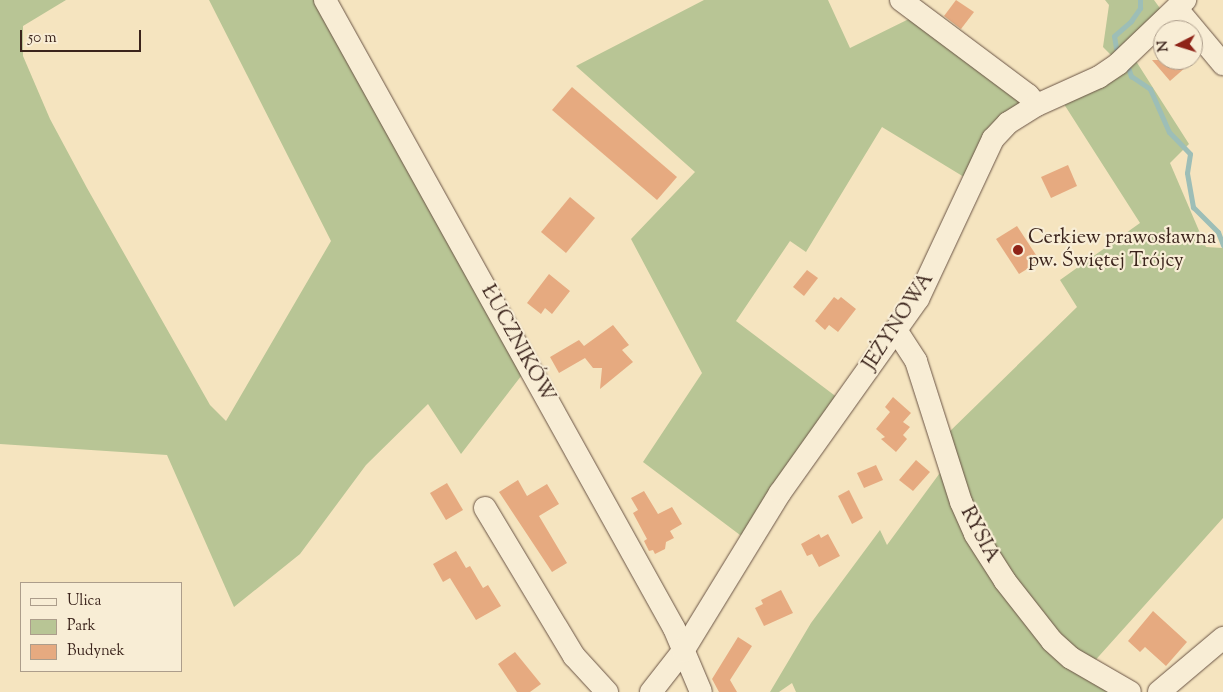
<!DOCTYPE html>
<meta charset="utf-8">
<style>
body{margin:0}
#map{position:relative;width:1223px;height:692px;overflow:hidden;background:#f5e4bf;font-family:"Sorts Mill Goudy",serif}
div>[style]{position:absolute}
.green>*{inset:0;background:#b8c595}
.stream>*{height:5px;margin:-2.5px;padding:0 2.5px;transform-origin:2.5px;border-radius:2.5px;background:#9dbeb7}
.building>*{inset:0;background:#e6aa80}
.roads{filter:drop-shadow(0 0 1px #6a5445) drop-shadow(0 0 1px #6a5445)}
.minor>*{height:22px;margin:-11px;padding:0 11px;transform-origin:11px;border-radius:11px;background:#f8edd5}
.dots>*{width:14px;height:14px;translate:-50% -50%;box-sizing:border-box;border:2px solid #f8edd5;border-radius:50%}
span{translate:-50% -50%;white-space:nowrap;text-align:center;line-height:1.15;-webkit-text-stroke:4.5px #f8edd5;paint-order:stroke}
.poi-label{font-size:20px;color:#3b241c}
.left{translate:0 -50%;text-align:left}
.street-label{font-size:20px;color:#3b241c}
.legend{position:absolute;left:20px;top:582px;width:162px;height:90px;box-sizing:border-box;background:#f8edd5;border:1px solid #ac9d8b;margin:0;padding:6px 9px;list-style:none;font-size:15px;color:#3b241c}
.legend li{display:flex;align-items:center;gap:10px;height:25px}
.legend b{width:25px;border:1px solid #ac9d8b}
.north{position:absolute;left:1153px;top:20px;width:50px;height:50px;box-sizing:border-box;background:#f8edd5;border:1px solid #ac9d8b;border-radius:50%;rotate:265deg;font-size:14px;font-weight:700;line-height:20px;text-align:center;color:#3b241c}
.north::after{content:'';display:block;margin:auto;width:18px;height:22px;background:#8f2418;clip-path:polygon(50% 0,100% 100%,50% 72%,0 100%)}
.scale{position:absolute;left:20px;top:30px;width:121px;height:22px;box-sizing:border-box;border:2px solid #3b241c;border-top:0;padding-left:6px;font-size:15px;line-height:18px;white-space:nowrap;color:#3b241c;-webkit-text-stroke:4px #f8edd5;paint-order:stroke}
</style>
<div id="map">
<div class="green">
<div style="clip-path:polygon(0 0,66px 0,23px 26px,23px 56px,50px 119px,87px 188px,210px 405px,226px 421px,331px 241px,209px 0,318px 0,525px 371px,461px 454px,428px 404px,366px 465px,300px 554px,234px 607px,167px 455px,0 444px)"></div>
<div style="clip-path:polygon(704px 0,828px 0,850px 48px,915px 16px,1027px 102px,964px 177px,882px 127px,806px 252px,790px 241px,736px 321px,838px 398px,744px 538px,643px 462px,702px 373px,631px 239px,695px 172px,576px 66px)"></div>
<div style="clip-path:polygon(1105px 0,1154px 0,1162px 11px,1113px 57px,1103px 47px,1109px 5px)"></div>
<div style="clip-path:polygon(1134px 58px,1189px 144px,1170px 163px,1206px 247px,1223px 248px,1223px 518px,1091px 665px,1073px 655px,995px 555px,945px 436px,1077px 307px,1060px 280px,1140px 223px,1062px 101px)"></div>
<div style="clip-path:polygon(945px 466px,1001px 582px,1119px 692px,796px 692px,792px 683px,779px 692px,770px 692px,811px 623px,880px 530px,887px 545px)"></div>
</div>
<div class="stream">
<div style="left:1121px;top:53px;width:7px;rotate:-135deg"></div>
<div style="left:1116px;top:48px;width:12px;rotate:-99deg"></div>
<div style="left:1114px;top:36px;width:23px;rotate:-41deg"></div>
<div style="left:1131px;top:21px;width:16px;rotate:-55deg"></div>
<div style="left:1140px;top:8px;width:8px;rotate:-90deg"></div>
<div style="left:1127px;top:64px;width:13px;rotate:72deg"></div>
<div style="left:1131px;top:76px;width:23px;rotate:34deg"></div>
<div style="left:1150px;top:89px;width:47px;rotate:66.2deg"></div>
<div style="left:1169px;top:132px;width:30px;rotate:46deg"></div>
<div style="left:1190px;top:154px;width:19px;rotate:99deg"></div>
<div style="left:1187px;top:173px;width:35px;rotate:80deg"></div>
<div style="left:1193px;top:207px;width:35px;rotate:45deg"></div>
<div style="left:1218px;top:232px;width:14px;rotate:69deg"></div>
</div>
<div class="building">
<div style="clip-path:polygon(956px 0,974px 12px,961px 29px,944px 16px)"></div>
<div style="clip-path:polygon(1152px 60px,1194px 60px,1170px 81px)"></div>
<div style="clip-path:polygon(572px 87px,677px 177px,657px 200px,552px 110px)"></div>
<div style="clip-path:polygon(1068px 165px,1077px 186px,1051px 198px,1041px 177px)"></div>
<div style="clip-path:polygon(570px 197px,595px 218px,566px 253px,541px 232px)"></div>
<div style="clip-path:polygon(1017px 226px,1040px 261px,1019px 274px,996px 239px)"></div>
<div style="clip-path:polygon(807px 270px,818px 278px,804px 296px,793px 287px)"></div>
<div style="clip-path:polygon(549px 274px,570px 291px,552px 314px,545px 308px,541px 314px,527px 303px)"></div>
<div style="clip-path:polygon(834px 297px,838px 300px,841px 297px,856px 309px,838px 332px,829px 325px,825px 330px,815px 321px)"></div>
<div style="clip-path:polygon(613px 325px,629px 345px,622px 350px,633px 362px,600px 389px,602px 368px,593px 368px,585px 358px,559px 373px,550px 357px,579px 340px,584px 346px)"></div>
<div style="clip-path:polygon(893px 397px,911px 413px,903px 422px,910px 427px,903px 435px,907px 439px,896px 452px,881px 439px,885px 437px,876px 429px,890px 412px,885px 407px)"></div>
<div style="clip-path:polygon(916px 460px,930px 472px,913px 491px,899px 480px)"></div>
<div style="clip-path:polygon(876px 465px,883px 480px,864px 488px,857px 473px)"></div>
<div style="clip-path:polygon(518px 480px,527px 496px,547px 484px,559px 504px,539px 516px,567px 563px,552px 572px,499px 492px)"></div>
<div style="clip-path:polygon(447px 483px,463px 510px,446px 520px,430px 493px)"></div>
<div style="clip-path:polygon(849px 490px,863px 518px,852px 524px,838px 496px)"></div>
<div style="clip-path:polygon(644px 491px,658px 514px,672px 507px,682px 524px,670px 531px,674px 538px,666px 542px,665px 549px,655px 554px,653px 550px,649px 551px,644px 541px,647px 539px,633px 513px,638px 510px,631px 498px)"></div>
<div style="clip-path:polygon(819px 534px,821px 538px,828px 534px,840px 556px,819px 567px,812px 554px,807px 556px,801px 544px)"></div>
<div style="clip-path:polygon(456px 551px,466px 568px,470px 566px,483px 588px,488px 585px,501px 606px,476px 620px,450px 578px,443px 582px,433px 564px)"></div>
<div style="clip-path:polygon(781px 590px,793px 613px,764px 626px,755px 608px,763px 604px,761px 600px)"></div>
<div style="clip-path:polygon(1153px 611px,1187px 642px,1166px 666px,1145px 647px,1140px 652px,1128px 641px)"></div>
<div style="clip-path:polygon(738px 637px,752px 646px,730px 680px,737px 692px,719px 692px,712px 679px)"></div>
<div style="clip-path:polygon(515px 652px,541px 684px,530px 692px,517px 692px,498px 664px)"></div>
</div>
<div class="roads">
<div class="minor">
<div style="left:325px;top:0;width:718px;rotate:60.94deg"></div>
<div style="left:674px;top:628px;width:69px;rotate:67.1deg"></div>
<div style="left:901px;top:0;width:159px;rotate:36.8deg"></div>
<div style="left:1028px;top:95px;width:13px;rotate:48deg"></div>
<div style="left:1177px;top:9px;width:72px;rotate:50.1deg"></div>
<div style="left:896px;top:330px;width:37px;rotate:57deg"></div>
<div style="left:916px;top:361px;width:148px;rotate:72.3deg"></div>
<div style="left:961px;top:502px;width:35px;rotate:66deg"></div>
<div style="left:975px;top:534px;width:56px;rotate:57.4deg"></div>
<div style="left:1005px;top:581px;width:76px;rotate:51.9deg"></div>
<div style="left:1052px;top:641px;width:25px;rotate:42deg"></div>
<div style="left:1071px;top:658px;width:68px;rotate:30deg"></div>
<div style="left:485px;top:508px;width:173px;rotate:59deg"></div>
<div style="left:574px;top:656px;width:49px;rotate:47.5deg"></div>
<div style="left:651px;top:692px;width:52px;rotate:-52deg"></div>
<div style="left:683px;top:651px;width:185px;rotate:-58.5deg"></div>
<div style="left:780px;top:493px;width:238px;rotate:-54.6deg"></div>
<div style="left:918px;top:299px;width:177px;rotate:-64.9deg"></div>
<div style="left:993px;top:139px;width:22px;rotate:-47deg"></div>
<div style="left:1008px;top:123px;width:34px;rotate:-32deg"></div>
<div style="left:1037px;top:105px;width:68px;rotate:-24.3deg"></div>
<div style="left:1099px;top:77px;width:23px;rotate:-34deg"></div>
<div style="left:1118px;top:64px;width:93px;rotate:-43.7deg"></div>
<div style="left:1159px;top:692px;width:84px;rotate:-40.2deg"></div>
</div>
</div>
<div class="dots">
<div style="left:1018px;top:250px;background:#8f2418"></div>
</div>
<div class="poi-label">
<span class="left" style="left:1028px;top:250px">Cerkiew prawosławna<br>pw. Świętej Trójcy</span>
</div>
<div class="street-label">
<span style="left:899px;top:322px;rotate:-57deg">JEŻYNOWA</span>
<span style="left:517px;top:344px;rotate:61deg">ŁUCZNIKÓW</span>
<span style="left:979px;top:535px;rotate:62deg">RYSIA</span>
</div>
<ul class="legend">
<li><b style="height:6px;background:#f8edd5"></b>Ulica</li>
<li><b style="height:14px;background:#b8c595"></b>Park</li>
<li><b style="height:14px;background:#e6aa80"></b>Budynek</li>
</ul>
<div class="north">N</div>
<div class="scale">50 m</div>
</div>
